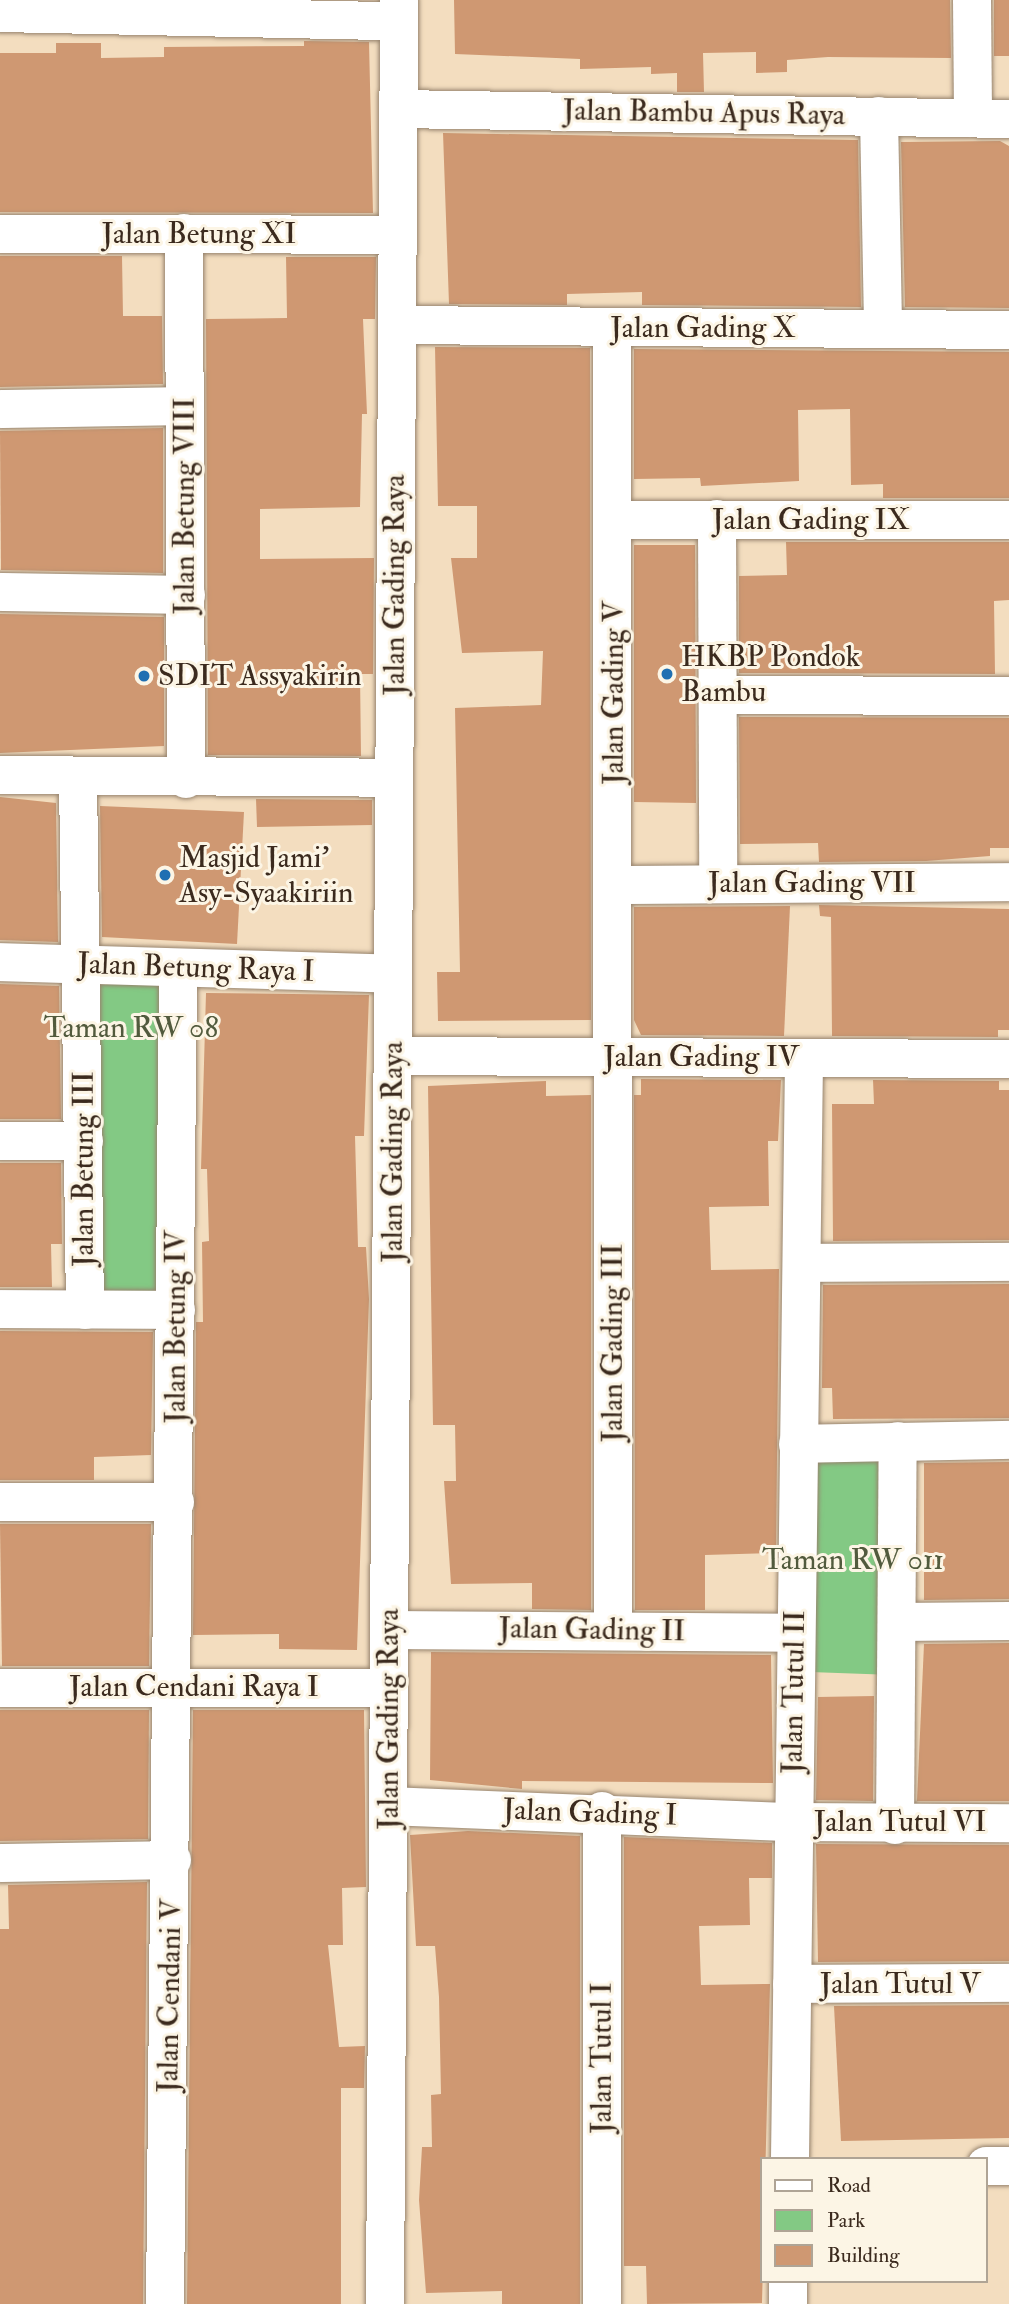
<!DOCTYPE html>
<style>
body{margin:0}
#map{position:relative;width:1009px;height:2304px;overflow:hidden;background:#f3ddbf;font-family:"IM FELL Double Pica",serif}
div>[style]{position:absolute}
.green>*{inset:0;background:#83c984}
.building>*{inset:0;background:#cf9872}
.roads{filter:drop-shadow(0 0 2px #97846e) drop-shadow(0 0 2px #97846e)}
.street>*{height:38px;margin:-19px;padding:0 19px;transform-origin:19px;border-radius:19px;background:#fff}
.dots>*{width:19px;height:19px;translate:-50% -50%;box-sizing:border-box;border:4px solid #fcf5e5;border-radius:50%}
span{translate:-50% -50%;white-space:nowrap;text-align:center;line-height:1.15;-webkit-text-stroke:6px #fcf5e5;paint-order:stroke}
.street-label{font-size:30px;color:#3b2a1e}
.poi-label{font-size:30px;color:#3b2a1e}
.left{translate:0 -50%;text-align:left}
.park-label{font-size:30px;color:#515a3d}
.legend{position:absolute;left:760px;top:2157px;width:228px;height:126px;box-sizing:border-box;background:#fcf5e5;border:2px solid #afa495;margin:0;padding:9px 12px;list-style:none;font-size:21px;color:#3b2a1e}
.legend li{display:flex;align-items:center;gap:14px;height:35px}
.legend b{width:35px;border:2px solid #afa495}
</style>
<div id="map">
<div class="green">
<div style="clip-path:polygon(176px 982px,173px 1301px,90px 1304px,85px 985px)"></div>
<div style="clip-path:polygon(812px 1444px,894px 1447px,894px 1675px,810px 1672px)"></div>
</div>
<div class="building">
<div style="clip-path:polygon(454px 0,950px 0,951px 58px,828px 57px,787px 60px,787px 72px,756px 73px,756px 52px,703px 53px,704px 92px,677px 92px,677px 73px,651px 74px,651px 67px,580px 69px,580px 59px,455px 54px)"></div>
<div style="clip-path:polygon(994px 0,1009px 0,1009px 56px,994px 56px)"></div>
<div style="clip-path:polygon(304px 41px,369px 42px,373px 213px,0 212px,0 53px,56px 53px,56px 43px,101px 43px,101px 58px,164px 57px,164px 47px,304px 46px)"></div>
<div style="clip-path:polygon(443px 133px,858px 140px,861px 307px,642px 305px,642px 292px,567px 294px,567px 305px,449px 304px)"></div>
<div style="clip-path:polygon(1000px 141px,1009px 146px,1009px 308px,905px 307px,901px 142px)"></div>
<div style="clip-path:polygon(0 256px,122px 256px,123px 316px,162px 316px,163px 384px,0 387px)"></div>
<div style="clip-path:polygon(286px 257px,376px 257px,375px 319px,363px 319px,367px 414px,362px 414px,360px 507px,260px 509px,260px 559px,374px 558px,373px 674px,360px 674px,361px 756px,208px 755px,206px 319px,287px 318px)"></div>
<div style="clip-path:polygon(435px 347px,590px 348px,591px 1020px,438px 1021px,437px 972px,460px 972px,455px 708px,541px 705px,543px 651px,462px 653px,451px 558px,477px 558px,477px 506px,438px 506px)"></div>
<div style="clip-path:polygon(634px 349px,1009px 352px,1009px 498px,883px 498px,883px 484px,851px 485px,850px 409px,798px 410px,799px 481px,701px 486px,700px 478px,634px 479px)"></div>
<div style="clip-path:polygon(163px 428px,163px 573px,1px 570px,0 431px)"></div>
<div style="clip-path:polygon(786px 542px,1009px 542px,1009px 600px,994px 601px,995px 674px,739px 673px,739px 576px,787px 575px)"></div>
<div style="clip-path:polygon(634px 545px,695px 545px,696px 803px,634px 802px)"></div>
<div style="clip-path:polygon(0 614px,164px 617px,164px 746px,0 753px)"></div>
<div style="clip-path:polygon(739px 717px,1009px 718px,1009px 848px,990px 848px,990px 856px,926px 861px,819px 862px,818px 843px,740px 844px)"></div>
<div style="clip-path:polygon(0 797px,56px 803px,58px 942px,0 940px)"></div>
<div style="clip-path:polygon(256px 799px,372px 800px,372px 825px,257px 827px)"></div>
<div style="clip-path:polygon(100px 806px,244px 812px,237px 944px,102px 937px)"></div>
<div style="clip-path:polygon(819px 905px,1009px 909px,1009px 1030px,998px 1030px,998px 1037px,832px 1036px,831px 917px,820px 916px)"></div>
<div style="clip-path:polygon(790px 906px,784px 1036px,641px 1035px,634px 1020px,634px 907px)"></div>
<div style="clip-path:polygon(0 984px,59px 986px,61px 1119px,0 1119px)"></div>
<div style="clip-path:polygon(206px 993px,369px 995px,364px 1136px,355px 1136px,358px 1247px,366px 1247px,369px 1299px,357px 1650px,279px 1649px,279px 1634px,193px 1635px,196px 1322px,203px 1322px,202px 1242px,209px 1241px,207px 1169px,201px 1169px)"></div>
<div style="clip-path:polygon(641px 1079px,781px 1080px,778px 1141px,768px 1141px,769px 1206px,709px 1207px,711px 1270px,779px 1269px,776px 1553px,705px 1555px,705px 1610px,635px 1610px,634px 1095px,641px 1095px)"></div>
<div style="clip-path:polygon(873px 1080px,999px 1081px,999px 1090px,1009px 1090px,1009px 1240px,833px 1241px,832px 1104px,874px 1104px)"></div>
<div style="clip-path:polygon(546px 1081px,546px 1096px,591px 1095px,591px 1610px,532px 1609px,532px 1583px,451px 1584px,444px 1481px,456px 1481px,455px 1425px,433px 1425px,428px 1086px)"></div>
<div style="clip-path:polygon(0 1163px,61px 1163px,62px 1244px,51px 1244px,52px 1287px,0 1287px)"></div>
<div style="clip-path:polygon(1009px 1284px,1009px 1418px,833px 1419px,832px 1388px,822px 1388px,823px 1285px)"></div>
<div style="clip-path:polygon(0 1331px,153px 1332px,151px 1455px,94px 1457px,94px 1480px,0 1480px)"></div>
<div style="clip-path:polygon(1009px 1462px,1009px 1599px,924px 1600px,924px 1463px)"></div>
<div style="clip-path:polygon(0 1524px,151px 1524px,149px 1666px,2px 1666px)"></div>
<div style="clip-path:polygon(1009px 1643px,1009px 1801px,917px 1801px,924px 1644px)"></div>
<div style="clip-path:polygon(431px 1652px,771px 1655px,773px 1783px,522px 1781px,522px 1789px,430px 1780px)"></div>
<div style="clip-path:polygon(874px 1696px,873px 1801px,816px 1800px,818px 1697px)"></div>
<div style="clip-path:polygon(0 1710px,149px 1710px,148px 1839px,0 1841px)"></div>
<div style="clip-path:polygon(193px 1710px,364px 1710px,366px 1887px,342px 1888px,343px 1945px,328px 1945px,339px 2047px,365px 2046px,364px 2088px,341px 2088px,341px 2304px,187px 2304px)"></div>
<div style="clip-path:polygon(468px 1831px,580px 1836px,580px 2304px,502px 2304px,502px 2291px,426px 2293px,419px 2200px,422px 2147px,432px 2147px,431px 2095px,441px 2094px,439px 1997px,435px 1946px,416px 1946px,410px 1835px)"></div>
<div style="clip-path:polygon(624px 1837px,772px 1843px,772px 1878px,749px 1878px,750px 1925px,699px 1926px,701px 1985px,770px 1984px,762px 2303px,647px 2304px,646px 2266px,624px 2266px)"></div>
<div style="clip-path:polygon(816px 1844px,1009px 1845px,1009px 1961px,818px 1962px)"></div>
<div style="clip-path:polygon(147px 1882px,143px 2304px,0 2304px,0 1929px,9px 1929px,8px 1885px)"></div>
<div style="clip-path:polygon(1009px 2005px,1009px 2138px,841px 2141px,834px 2006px)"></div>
</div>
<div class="roads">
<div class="street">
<div style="left:972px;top:0;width:118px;rotate:89.5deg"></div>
<div style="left:0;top:13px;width:398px;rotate:1.2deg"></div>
<div style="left:398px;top:109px;width:611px;rotate:0.94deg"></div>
<div style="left:879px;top:116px;width:211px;rotate:88.9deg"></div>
<div style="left:184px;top:233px;width:546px;rotate:89.79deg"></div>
<div style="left:0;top:234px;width:397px;rotate:0.1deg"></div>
<div style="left:397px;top:325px;width:612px;rotate:0.47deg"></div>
<div style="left:612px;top:329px;width:1301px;rotate:89.96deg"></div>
<div style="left:0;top:409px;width:185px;rotate:-0.9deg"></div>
<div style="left:717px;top:519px;width:365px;rotate:89.8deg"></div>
<div style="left:614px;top:520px;width:395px"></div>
<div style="left:0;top:592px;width:186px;rotate:0.9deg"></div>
<div style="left:718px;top:695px;width:291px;rotate:0.2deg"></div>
<div style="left:0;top:775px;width:394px;rotate:0.4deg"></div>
<div style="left:78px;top:776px;width:534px;rotate:89.25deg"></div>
<div style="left:614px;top:885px;width:395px;rotate:-0.4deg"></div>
<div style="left:0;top:962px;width:393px;rotate:1.7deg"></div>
<div style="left:394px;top:1056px;width:615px;rotate:0.28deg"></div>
<div style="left:0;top:1141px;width:84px"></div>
<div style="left:802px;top:1263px;width:207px;rotate:-0.3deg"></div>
<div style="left:0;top:1309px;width:176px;rotate:0.3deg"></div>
<div style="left:798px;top:1444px;width:211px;rotate:-1.1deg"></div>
<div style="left:0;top:1502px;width:175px"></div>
<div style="left:897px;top:1622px;width:112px;rotate:-0.5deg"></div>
<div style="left:389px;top:1630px;width:405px;rotate:0.4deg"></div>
<div style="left:0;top:1688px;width:389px"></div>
<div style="left:388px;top:1806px;width:404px;rotate:2.3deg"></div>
<div style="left:792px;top:1822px;width:217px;rotate:0.3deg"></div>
<div style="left:602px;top:1811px;width:493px;rotate:90deg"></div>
<div style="left:895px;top:1825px;width:384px;rotate:-89.6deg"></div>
<div style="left:0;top:1863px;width:172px;rotate:-1deg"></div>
<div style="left:792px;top:1984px;width:217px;rotate:-0.3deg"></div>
<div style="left:790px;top:2159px;width:1101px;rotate:-89.27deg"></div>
<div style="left:986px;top:2166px;width:23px"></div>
<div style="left:165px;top:2304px;width:1336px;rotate:-89.44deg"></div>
<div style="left:385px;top:2304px;width:2304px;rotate:-89.65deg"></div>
<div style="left:788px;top:2304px;width:23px;rotate:-90deg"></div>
</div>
</div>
<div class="dots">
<div style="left:667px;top:674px;background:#1f6fb2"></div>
<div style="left:144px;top:676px;background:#1f6fb2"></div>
<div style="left:165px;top:875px;background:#1f6fb2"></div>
</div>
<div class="street-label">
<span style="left:704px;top:113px;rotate:1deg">Jalan Bambu Apus Raya</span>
<span style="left:199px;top:234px">Jalan Betung XI</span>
<span style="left:703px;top:328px">Jalan Gading X</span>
<span style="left:185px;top:506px;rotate:-90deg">Jalan Betung VIII</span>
<span style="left:811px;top:520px">Jalan Gading IX</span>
<span style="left:395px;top:585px;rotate:-90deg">Jalan Gading Raya</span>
<span style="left:614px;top:693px;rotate:-90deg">Jalan Gading V</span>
<span style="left:812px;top:883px">Jalan Gading VII</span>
<span style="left:196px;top:968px;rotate:2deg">Jalan Betung Raya I</span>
<span style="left:701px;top:1057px">Jalan Gading IV</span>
<span style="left:393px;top:1152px;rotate:-90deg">Jalan Gading Raya</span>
<span style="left:84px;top:1169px;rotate:-90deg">Jalan Betung III</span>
<span style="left:176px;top:1327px;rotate:-90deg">Jalan Betung IV</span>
<span style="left:613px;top:1343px;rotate:-90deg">Jalan Gading III</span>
<span style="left:592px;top:1630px;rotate:1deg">Jalan Gading II</span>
<span style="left:194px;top:1687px">Jalan Cendani Raya I</span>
<span style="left:794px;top:1692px;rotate:-89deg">Jalan Tutul II</span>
<span style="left:389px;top:1719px;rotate:-90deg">Jalan Gading Raya</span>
<span style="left:590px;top:1813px;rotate:2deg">Jalan Gading I</span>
<span style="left:900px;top:1822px">Jalan Tutul VI</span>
<span style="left:900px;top:1984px">Jalan Tutul V</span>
<span style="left:170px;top:1996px;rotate:-89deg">Jalan Cendani V</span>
<span style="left:602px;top:2058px;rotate:-90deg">Jalan Tutul I</span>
</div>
<div class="poi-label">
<span class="left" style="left:681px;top:674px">HKBP Pondok<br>Bambu</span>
<span class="left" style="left:158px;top:676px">SDIT Assyakirin</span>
<span class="left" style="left:179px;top:875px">Masjid Jami'<br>Asy-Syaakiriin</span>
</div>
<div class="park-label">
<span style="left:131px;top:1028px">Taman RW 08</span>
<span style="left:853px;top:1560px">Taman RW 011</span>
</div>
<ul class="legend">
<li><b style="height:9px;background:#fff"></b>Road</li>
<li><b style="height:19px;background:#83c984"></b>Park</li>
<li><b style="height:19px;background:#cf9872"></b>Building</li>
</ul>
</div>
